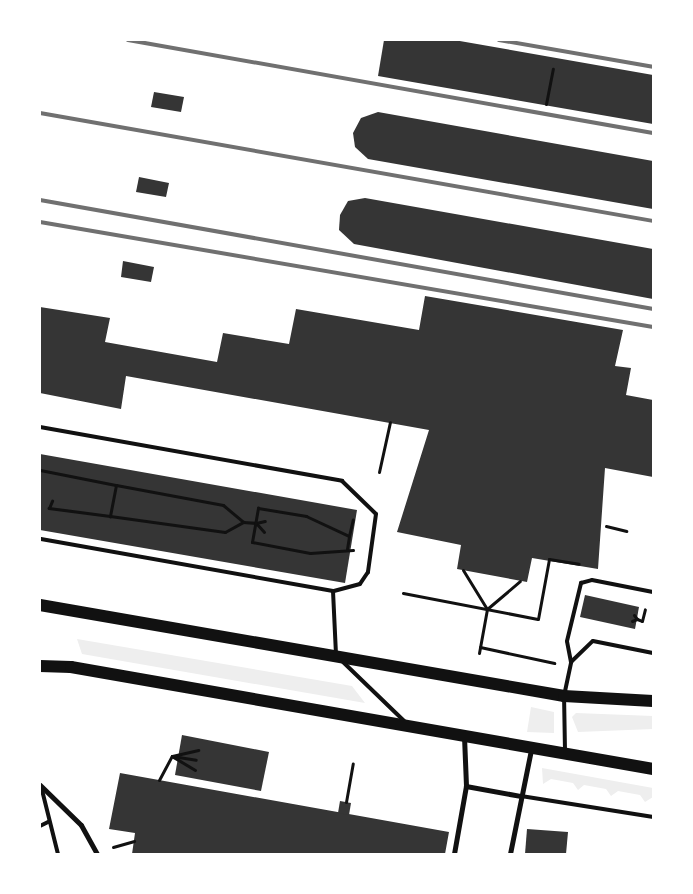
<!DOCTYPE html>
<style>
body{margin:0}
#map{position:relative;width:693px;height:894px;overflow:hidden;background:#fff;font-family:Inter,sans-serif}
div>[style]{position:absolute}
.green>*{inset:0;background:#eee}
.building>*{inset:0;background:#353535}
.path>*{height:3px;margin:-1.5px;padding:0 1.5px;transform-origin:1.5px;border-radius:1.5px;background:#111}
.service>*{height:4px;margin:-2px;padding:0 2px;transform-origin:2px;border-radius:2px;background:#111}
.pedestrian>*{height:4.5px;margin:-2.25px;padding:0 2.25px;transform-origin:2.25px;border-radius:2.25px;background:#111}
.minor>*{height:5px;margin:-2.5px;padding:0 2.5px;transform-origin:2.5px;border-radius:2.5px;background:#111}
.primary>*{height:12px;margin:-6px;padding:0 6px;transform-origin:6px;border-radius:6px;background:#111}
.rail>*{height:4px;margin:-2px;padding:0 2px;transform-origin:2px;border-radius:2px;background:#707070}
span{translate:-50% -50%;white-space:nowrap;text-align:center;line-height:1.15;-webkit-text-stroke:5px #fff;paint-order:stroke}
.frame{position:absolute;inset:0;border:41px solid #fff;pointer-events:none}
</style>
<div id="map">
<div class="green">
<div style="clip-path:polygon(77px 639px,352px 686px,365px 703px,82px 654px)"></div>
<div style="clip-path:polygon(531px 707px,554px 712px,554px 733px,527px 732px)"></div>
<div style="clip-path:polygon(576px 713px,653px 716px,653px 729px,578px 732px,572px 717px)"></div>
<div style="clip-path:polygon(542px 768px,653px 788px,653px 797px,645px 802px,640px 795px,618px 791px,611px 796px,606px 789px,584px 785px,578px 790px,573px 783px,551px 779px,543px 784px)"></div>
</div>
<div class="building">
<div style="clip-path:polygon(384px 40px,454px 40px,653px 75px,653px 124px,378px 76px)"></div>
<div style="clip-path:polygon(154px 92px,184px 97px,181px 112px,151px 107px)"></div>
<div style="clip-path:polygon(378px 112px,653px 161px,653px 209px,368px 159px,355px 147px,353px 133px,361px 118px)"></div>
<div style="clip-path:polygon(139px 177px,169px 183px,166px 197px,136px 192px)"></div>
<div style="clip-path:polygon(365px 198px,653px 249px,653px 299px,354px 244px,339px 230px,340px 215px,348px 201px)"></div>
<div style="clip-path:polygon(123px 261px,154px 267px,151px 282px,121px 277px)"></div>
<div style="clip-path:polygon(425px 296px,623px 330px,615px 366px,631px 368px,626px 395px,653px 400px,653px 477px,605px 468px,598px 569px,532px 558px,527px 582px,457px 569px,461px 545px,397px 532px,429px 430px,126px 376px,121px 409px,40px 393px,40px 307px,110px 318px,105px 342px,217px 362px,223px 333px,289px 344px,296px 309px,419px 330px)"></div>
<div style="clip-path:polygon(40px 454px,357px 510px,345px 583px,40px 530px)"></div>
<div style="clip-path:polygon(585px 595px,639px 607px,635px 629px,580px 617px)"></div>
<div style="clip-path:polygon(182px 735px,269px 752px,261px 791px,175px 775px)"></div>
<div style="clip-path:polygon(120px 773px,449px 832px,445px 854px,132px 854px,135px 833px,109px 829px)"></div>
<div style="clip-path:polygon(340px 801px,351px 803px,349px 815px,338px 813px)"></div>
<div style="clip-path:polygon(527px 829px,568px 832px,566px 854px,525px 854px)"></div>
</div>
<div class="path">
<div style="left:546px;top:104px;width:36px;rotate:-79deg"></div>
<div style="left:40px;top:470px;width:77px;rotate:11.2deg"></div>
<div style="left:116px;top:485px;width:32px;rotate:101deg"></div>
<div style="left:110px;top:516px;width:62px;rotate:-172.5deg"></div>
<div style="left:49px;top:508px;width:8px;rotate:-67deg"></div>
<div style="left:379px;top:472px;width:51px;rotate:-77.6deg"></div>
<div style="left:116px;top:485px;width:109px;rotate:10.6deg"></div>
<div style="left:223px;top:505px;width:26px;rotate:40deg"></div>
<div style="left:243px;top:522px;width:13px;rotate:4deg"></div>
<div style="left:256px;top:523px;width:12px;rotate:48deg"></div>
<div style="left:110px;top:516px;width:116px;rotate:7.9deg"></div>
<div style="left:225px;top:532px;width:21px;rotate:-29deg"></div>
<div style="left:256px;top:523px;width:9px;rotate:-13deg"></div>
<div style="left:606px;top:526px;width:21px;rotate:14deg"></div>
<div style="left:347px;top:549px;width:13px;rotate:-81deg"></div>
<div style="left:353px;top:550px;width:43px;rotate:176deg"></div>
<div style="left:310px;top:553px;width:59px;rotate:-169.3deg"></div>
<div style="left:252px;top:542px;width:35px;rotate:-80deg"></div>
<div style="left:258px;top:508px;width:49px;rotate:9.5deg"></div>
<div style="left:306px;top:516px;width:47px;rotate:24.9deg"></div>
<div style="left:349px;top:536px;width:17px;rotate:-77deg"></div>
<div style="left:463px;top:570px;width:46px;rotate:58.4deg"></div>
<div style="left:487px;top:609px;width:43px;rotate:-40.3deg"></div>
<div style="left:403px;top:593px;width:137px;rotate:10.9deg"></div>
<div style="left:538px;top:619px;width:61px;rotate:-79.6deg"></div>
<div style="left:549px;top:559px;width:30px;rotate:9deg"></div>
<div style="left:637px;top:619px;width:5px;rotate:22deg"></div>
<div style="left:642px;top:621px;width:12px;rotate:-76deg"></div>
<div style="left:632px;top:621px;width:5px;rotate:-22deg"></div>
<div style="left:637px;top:619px;width:5px;rotate:-127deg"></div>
<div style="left:480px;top:647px;width:76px;rotate:12.2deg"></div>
<div style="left:479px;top:653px;width:45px;rotate:-79.7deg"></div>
<div style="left:195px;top:770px;width:27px;rotate:-149deg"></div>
<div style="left:172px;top:756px;width:24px;rotate:9deg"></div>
<div style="left:159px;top:780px;width:27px;rotate:-62deg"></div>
<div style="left:172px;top:756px;width:27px;rotate:-13deg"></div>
<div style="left:346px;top:802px;width:39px;rotate:-80deg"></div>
<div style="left:113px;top:847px;width:22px;rotate:-16deg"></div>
</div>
<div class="service">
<div style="left:40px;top:427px;width:307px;rotate:10.1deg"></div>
<div style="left:342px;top:481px;width:47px;rotate:44.1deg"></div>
<div style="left:376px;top:514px;width:59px;rotate:97.9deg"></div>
<div style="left:368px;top:572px;width:14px;rotate:124deg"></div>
<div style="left:360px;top:584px;width:28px;rotate:165deg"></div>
<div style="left:333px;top:591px;width:298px;rotate:-169.9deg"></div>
<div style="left:333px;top:591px;width:64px;rotate:87.3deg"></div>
<div style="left:343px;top:662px;width:85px;rotate:44deg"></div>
<div style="left:571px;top:662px;width:30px;rotate:-44deg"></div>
<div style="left:593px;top:641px;width:61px;rotate:11.3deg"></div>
<div style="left:565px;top:751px;width:55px;rotate:-91deg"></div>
<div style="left:564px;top:696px;width:35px;rotate:-78deg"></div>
<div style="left:571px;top:662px;width:21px;rotate:-101deg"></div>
<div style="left:567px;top:641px;width:60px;rotate:-76.4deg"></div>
<div style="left:581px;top:583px;width:11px;rotate:-15deg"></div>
<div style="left:592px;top:580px;width:62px;rotate:11.1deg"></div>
<div style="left:42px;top:790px;width:66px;rotate:76deg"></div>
<div style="left:521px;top:796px;width:134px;rotate:9deg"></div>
<div style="left:40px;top:826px;width:9px;rotate:-27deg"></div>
</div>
<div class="pedestrian">
<div style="left:466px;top:786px;width:56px;rotate:10.3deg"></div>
<div style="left:454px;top:854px;width:69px;rotate:-80deg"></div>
<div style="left:466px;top:786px;width:49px;rotate:-92.3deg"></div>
<div style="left:510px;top:854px;width:106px;rotate:-78.6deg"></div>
</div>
<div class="minor">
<div style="left:40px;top:785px;width:57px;rotate:44.3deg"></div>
<div style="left:81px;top:825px;width:33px;rotate:61deg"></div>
</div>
<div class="primary">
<div style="left:40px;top:605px;width:532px;rotate:9.85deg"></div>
<div style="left:564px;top:696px;width:89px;rotate:3.2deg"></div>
<div style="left:40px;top:666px;width:31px;rotate:2deg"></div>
<div style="left:71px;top:667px;width:591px;rotate:9.94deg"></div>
</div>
<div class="rail">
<div style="left:128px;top:40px;width:533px;rotate:10.05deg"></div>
<div style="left:499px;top:40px;width:156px;rotate:9.9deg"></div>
<div style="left:40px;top:113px;width:622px;rotate:9.99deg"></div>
<div style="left:40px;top:200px;width:623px;rotate:10.08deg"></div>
<div style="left:40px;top:222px;width:622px;rotate:9.72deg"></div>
</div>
<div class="frame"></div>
</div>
